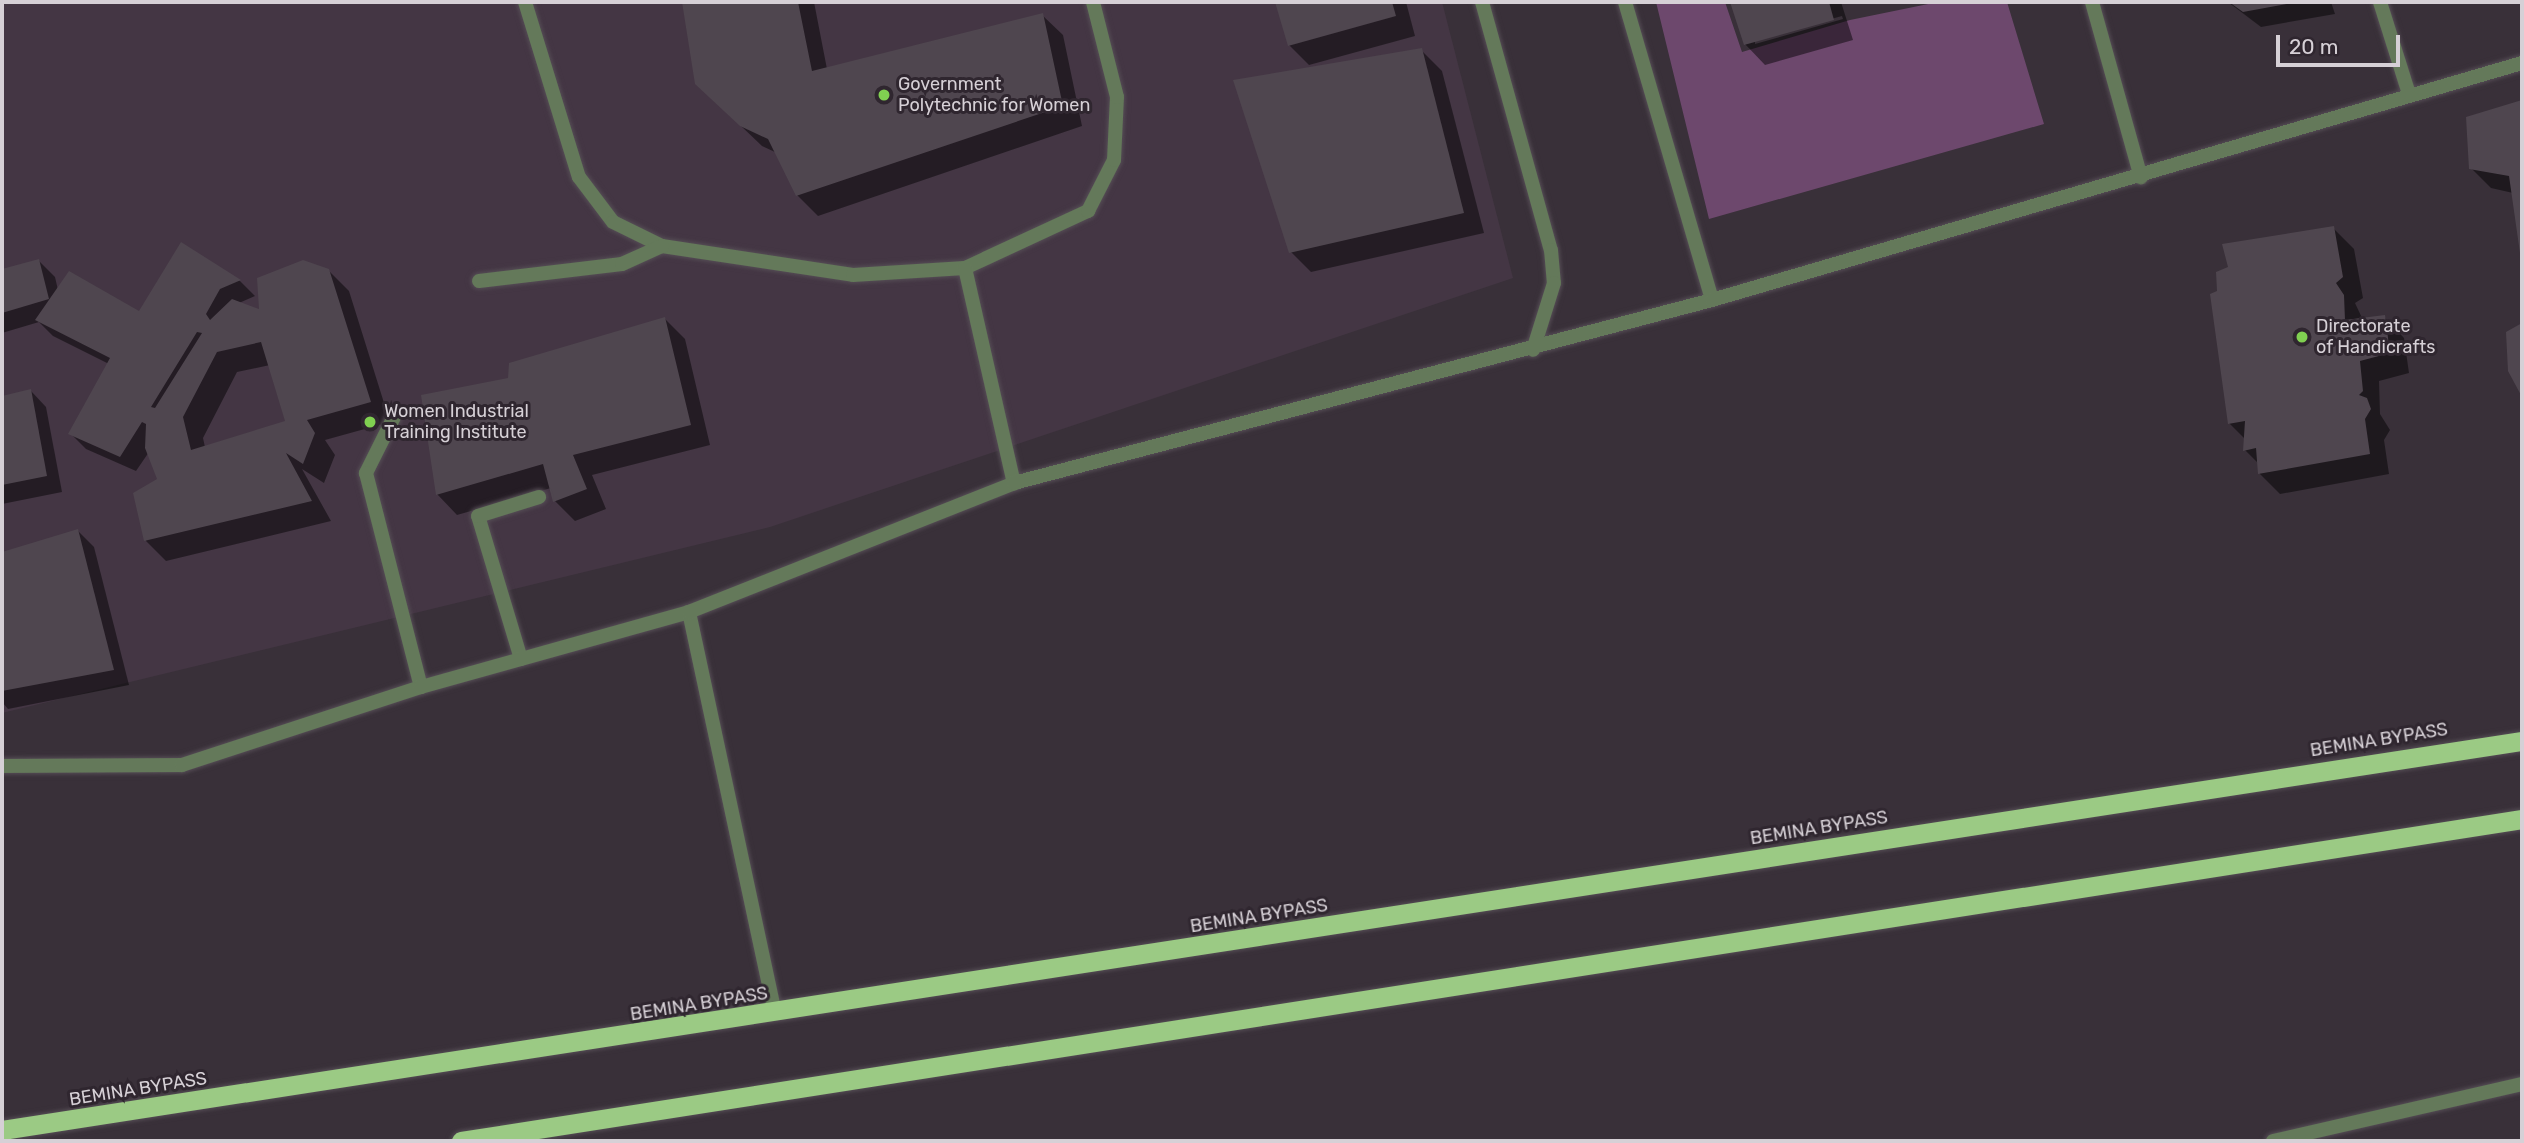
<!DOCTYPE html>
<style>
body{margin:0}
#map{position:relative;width:2524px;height:1143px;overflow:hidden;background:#393039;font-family:Rubik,sans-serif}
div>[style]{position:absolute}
.built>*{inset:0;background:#443644}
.green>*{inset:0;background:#6d486d}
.shadow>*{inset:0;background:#0007}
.building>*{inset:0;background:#4f464f}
.roads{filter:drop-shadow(0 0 2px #554d55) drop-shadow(0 0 2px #554d55)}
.service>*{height:14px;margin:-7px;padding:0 7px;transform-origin:7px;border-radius:7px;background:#64795a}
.minor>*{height:14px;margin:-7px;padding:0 7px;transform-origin:7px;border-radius:7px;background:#64795a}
.trunk>*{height:19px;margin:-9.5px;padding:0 9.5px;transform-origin:9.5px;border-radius:9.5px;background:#9bca84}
.dots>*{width:19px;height:19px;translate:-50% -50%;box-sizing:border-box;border:4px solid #2f262f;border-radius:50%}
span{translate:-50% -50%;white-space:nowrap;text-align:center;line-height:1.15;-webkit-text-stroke:6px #2f262f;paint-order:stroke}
.poi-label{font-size:18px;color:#d6d0d6}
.left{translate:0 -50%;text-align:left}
.street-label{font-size:18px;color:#d6d0d6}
.frame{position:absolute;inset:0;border:4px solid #d6d0d6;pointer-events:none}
.scale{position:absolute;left:2276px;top:35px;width:124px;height:32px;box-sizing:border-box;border:4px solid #d6d0d6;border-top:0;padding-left:9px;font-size:21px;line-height:24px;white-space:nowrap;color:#d6d0d6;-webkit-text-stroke:5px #2f262f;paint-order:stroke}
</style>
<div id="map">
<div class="built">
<div style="clip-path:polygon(2px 2px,1442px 2px,1513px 278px,770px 527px,2px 713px)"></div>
</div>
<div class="green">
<div style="clip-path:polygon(1656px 2px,1725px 2px,1742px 52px,1850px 20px,1938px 2px,2007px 2px,2044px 124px,1709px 219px)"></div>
</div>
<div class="shadow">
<div style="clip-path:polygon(683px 2px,814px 2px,827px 69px,1042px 15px,1063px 35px,1082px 126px,818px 216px,797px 195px,777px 153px,762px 146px,697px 84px)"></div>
<div style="clip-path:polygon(1277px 2px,1406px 2px,1415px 36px,1309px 65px,1289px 45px)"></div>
<div style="clip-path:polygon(evenodd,1732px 2px,1841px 2px,1853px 40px,1765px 65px,1745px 44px,1732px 2px,1842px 16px,1843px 19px,1755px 44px,1755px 40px,1842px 16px)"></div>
<div style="clip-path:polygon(2228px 2px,2331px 2px,2335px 14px,2261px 27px)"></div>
<div style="clip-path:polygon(1421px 50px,1442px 71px,1484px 233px,1311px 272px,1291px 252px)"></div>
<div style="clip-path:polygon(2522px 102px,2522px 259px,2513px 193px,2491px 188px,2471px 168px,2468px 118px)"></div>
<div style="clip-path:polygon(2333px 228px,2354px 249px,2363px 298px,2355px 303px,2363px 320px,2384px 317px,2404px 338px,2409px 373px,2379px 381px,2380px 414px,2390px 430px,2384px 440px,2389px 474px,2280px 494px,2260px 474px,2259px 464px,2245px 450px,2245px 439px,2229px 423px)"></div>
<div style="clip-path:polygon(evenodd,181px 245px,240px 281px,255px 296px,239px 303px,261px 311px,328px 270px,349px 291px,390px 422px,325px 440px,335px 455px,324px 483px,302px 469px,331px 521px,166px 561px,146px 541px,159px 480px,149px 452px,136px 471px,86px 449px,70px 433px,109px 364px,53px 336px,39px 322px,2px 333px,2px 270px,39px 261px,55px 277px,58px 290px,140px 313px,181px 245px,270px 365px,287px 422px,205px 447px,203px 438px,237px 372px,270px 365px)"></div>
<div style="clip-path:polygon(665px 319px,685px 339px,710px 445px,592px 475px,606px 509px,575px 521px,555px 501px,551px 488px,457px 515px,437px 494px,510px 379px)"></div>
<div style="clip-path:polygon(31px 391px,46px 407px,62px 492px,2px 504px,2px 398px)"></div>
<div style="clip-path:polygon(78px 531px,94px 547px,129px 685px,8px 709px,2px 702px,2px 554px)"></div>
</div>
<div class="building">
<div style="clip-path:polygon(682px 2px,798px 2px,812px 71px,1043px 13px,1063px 106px,796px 196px,768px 139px,740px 126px,695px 84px)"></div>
<div style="clip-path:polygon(1275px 2px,1392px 2px,1396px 16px,1288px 46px)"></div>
<div style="clip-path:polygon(1730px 2px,1829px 2px,1834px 20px,1744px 45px)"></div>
<div style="clip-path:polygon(2229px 2px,2292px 2px,2292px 3px,2243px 12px)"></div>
<div style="clip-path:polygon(1422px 48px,1464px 213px,1289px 253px,1233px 80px)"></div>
<div style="clip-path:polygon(2522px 100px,2522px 260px,2521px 260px,2509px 176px,2469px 169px,2466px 117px)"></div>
<div style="clip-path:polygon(2334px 226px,2343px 277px,2336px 283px,2344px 295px,2345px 320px,2385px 315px,2390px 353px,2360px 361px,2363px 391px,2359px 395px,2367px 398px,2371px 409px,2365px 419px,2370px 454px,2258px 474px,2256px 448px,2243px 451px,2245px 421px,2228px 424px,2210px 294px,2217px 291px,2216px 272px,2228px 267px,2222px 244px)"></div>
<div style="clip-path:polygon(evenodd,181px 242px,241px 280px,220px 289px,206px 314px,210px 320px,232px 299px,259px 309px,257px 278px,303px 260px,329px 269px,371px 402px,307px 420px,315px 433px,303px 464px,286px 453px,312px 501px,144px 541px,133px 493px,157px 479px,145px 448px,146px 424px,142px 422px,120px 457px,68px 434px,110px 358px,35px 320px,69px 271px,139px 311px,181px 242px,197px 332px,202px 333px,155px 408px,151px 407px,197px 332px,181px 242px,261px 342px,285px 421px,191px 450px,183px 417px,217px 352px,261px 342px)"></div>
<div style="clip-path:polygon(39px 259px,49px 299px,2px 313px,2px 269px)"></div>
<div style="clip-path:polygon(665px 317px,691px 425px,573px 455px,587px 489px,553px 502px,543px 464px,436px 495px,421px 395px,508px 378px,509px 363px)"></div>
<div style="clip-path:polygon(2522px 323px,2522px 397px,2508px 371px,2506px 332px)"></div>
<div style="clip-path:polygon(31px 389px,47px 476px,2px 485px,2px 396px)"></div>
<div style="clip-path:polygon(78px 529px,114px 670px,2px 691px,2px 552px)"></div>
</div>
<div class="roads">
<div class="service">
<div style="left:525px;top:2px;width:183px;rotate:72.9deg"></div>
<div style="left:579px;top:177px;width:56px;rotate:52.9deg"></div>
<div style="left:613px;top:222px;width:55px;rotate:26.1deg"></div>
<div style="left:662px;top:246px;width:193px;rotate:8.6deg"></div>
<div style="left:853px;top:275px;width:112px;rotate:-3.6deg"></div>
<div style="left:965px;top:268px;width:136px;rotate:-24.9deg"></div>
<div style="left:1088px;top:211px;width:57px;rotate:-63deg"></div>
<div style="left:1114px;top:160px;width:63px;rotate:-87.3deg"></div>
<div style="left:1117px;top:97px;width:98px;rotate:-104.2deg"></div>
<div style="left:1482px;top:2px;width:257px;rotate:74.5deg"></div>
<div style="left:1551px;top:250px;width:33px;rotate:85deg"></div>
<div style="left:1554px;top:283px;width:70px;rotate:107.4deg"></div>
<div style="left:1625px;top:2px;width:310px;rotate:73.7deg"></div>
<div style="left:2092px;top:2px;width:182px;rotate:74.4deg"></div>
<div style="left:2380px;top:2px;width:96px;rotate:72.5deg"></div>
<div style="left:965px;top:268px;width:221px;rotate:77.2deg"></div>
<div style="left:479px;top:281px;width:144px;rotate:-6.8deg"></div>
<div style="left:622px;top:264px;width:44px;rotate:-24.2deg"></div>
<div style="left:394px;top:417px;width:63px;rotate:116.6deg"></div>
<div style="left:366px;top:473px;width:221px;rotate:75.6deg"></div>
<div style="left:521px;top:659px;width:149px;rotate:-106.7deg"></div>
<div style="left:478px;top:516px;width:64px;rotate:-17.3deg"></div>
</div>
<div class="minor">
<div style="left:689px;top:612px;width:410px;rotate:77.9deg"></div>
<div style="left:2px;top:766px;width:180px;rotate:-0.3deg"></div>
<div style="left:182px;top:765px;width:251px;rotate:-18.1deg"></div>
<div style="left:421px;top:687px;width:278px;rotate:-15.6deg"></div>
<div style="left:689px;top:612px;width:350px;rotate:-21.6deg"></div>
<div style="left:1014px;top:483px;width:722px;rotate:-14.69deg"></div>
<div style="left:1712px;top:300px;width:844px;rotate:-16.31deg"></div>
<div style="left:2273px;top:1141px;width:255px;rotate:-12.9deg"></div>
</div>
<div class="trunk">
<div style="left:2px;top:1130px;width:2550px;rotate:-8.78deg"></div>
<div style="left:461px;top:1141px;width:2086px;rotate:-8.88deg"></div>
</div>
</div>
<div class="dots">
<div style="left:884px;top:95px;background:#80d051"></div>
<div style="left:2302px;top:337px;background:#80d051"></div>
<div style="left:370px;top:422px;background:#80d051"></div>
</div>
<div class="poi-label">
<span class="left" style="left:898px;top:95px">Government<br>Polytechnic for Women</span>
<span class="left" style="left:2316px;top:337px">Directorate<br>of Handicrafts</span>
<span class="left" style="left:384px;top:422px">Women Industrial<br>Training Institute</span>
</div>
<div class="street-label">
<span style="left:2379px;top:740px;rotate:-9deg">BEMINA BYPASS</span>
<span style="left:1819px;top:828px;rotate:-9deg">BEMINA BYPASS</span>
<span style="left:1259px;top:916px;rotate:-9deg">BEMINA BYPASS</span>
<span style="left:699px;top:1004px;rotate:-9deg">BEMINA BYPASS</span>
<span style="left:138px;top:1089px;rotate:-9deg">BEMINA BYPASS</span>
</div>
<div class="frame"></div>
<div class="scale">20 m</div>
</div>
